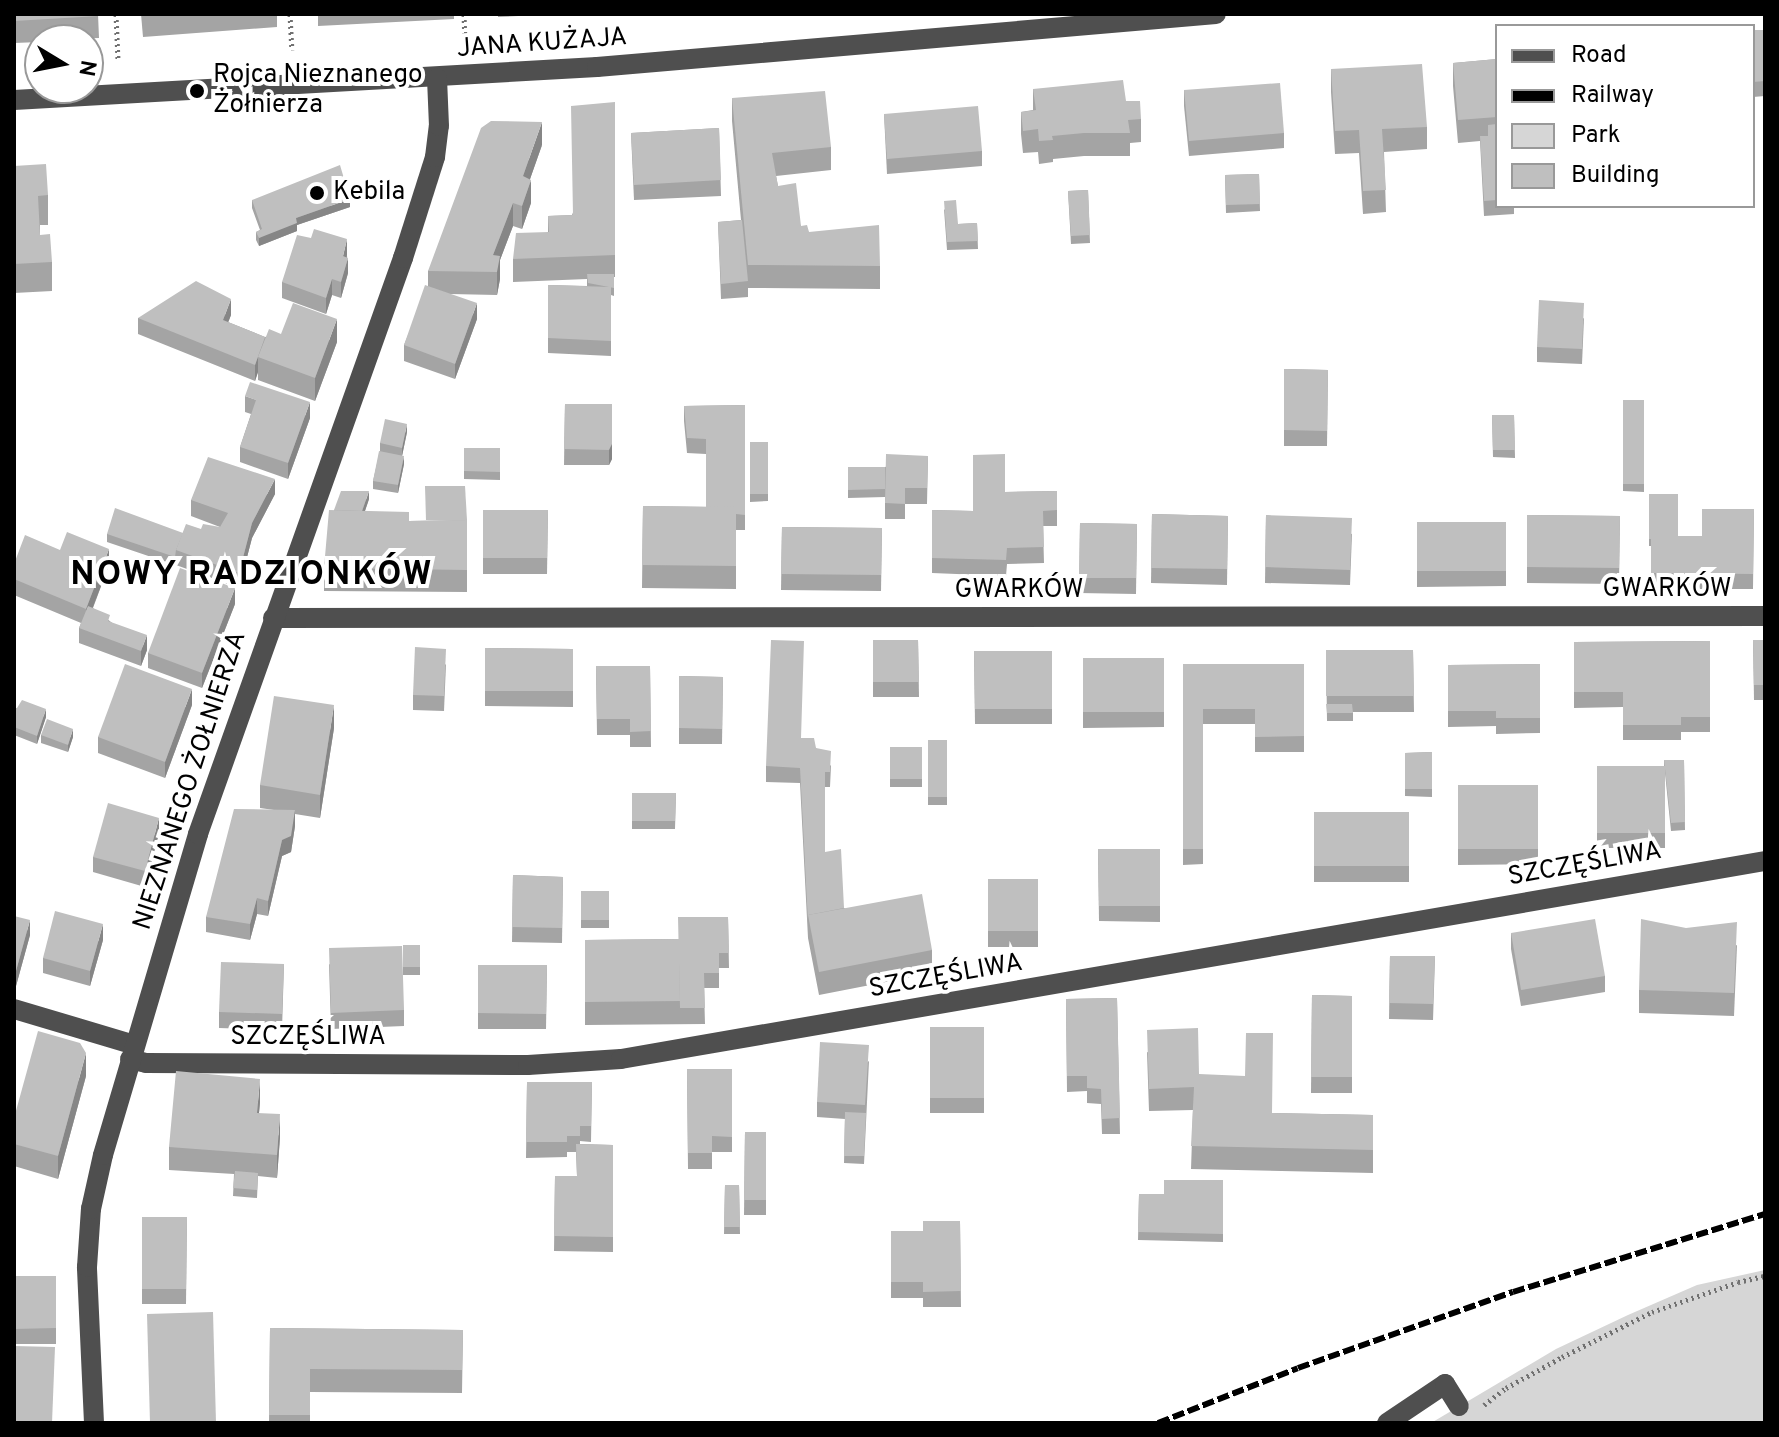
<!DOCTYPE html>
<meta charset="utf-8">
<style>
body{margin:0}
#map{position:relative;width:1779px;height:1437px;overflow:hidden;background:#fff;font-family:Overpass,sans-serif}
div>[style]{position:absolute}
.green>*{inset:0;background:#d6d6d6}
.path>*{height:5px;margin-top:-2.5px;transform-origin:0;background:repeating-linear-gradient(90deg,#717171 0 2px,transparent 0 6px)}
.minor>*{height:20px;margin:-10px;padding:0 10px;transform-origin:10px;border-radius:10px;background:#4f4f4f}
.rail>*{height:6px;margin-top:-3px;transform-origin:0;background:repeating-linear-gradient(90deg,#000 0 12px,transparent 0 16px)}
.wall>*{inset:0;background:#a4a4a4}
.shaded-wall>*{inset:0;background:#868686}
.building>*{inset:0;background:#bfbfbf}
.dots>*{width:22px;height:22px;translate:-50% -50%;box-sizing:border-box;border:4px solid #fff;border-radius:50%}
span{translate:-50% -50%;white-space:nowrap;text-align:center;line-height:1.15;-webkit-text-stroke:8px #fff;paint-order:stroke}
.street-label{font-size:26px;color:#000}
.poi-label{font-size:26px;color:#000}
.left{translate:0 -50%;text-align:left}
.district-label{font-size:34px;color:#000;font-weight:700;letter-spacing:2px}
.frame{position:absolute;inset:0;border:16px solid #000;pointer-events:none}
.legend{position:absolute;left:1495px;top:24px;width:260px;height:184px;box-sizing:border-box;background:#fff;border:2px solid #999;margin:0;padding:10px 14px;list-style:none;font-size:24px;color:#000}
.legend li{display:flex;align-items:center;gap:16px;height:40px}
.legend b{width:40px;border:2px solid #999}
.north{position:absolute;left:24px;top:24px;width:80px;height:80px;box-sizing:border-box;background:#fff;border:2px solid #999;border-radius:50%;rotate:100deg;font-size:22px;font-weight:700;line-height:32px;text-align:center;color:#000}
.north::after{content:'';display:block;margin:auto;width:28px;height:36px;background:#000;clip-path:polygon(50% 0,100% 100%,50% 72%,0 100%)}
</style>
<div id="map">
<div class="green">
<div style="clip-path:polygon(1765px 1270px,1765px 1423px,1431px 1423px,1556px 1349px,1628px 1315px,1697px 1285px)"></div>
</div>
<div class="path">
<div style="left:116px;top:14px;width:46px;rotate:87.5deg"></div>
<div style="left:290px;top:14px;width:36px;rotate:87deg"></div>
<div style="left:464px;top:14px;width:27px;rotate:88deg"></div>
<div style="left:1484px;top:1405px;width:28px;rotate:-38deg"></div>
<div style="left:1506px;top:1388px;width:64px;rotate:-29deg"></div>
<div style="left:1562px;top:1357px;width:101px;rotate:-26.6deg"></div>
<div style="left:1652px;top:1312px;width:91px;rotate:-19.2deg"></div>
<div style="left:1738px;top:1282px;width:28px;rotate:-13deg"></div>
</div>
<div class="minor">
<div style="left:14px;top:100px;width:584px;rotate:-3.24deg"></div>
<div style="left:597px;top:67px;width:621px;rotate:-4.89deg"></div>
<div style="left:273px;top:618px;width:1492px;rotate:-0.08deg"></div>
<div style="left:14px;top:1009px;width:126px;rotate:16.6deg"></div>
<div style="left:130px;top:1059px;width:16px;rotate:14deg"></div>
<div style="left:146px;top:1063px;width:382px;rotate:0.3deg"></div>
<div style="left:528px;top:1065px;width:93px;rotate:-3.7deg"></div>
<div style="left:621px;top:1059px;width:1161px;rotate:-9.82deg"></div>
<div style="left:94px;top:1423px;width:156px;rotate:-92.6deg"></div>
<div style="left:87px;top:1267px;width:58px;rotate:-86.1deg"></div>
<div style="left:91px;top:1209px;width:55px;rotate:-77.5deg"></div>
<div style="left:103px;top:1155px;width:335px;rotate:-73.5deg"></div>
<div style="left:198px;top:834px;width:611px;rotate:-70.41deg"></div>
<div style="left:403px;top:258px;width:106px;rotate:-72.4deg"></div>
<div style="left:435px;top:157px;width:31px;rotate:-83deg"></div>
<div style="left:439px;top:126px;width:48px;rotate:-92.4deg"></div>
<div style="left:1387px;top:1423px;width:70px;rotate:-33.9deg"></div>
<div style="left:1445px;top:1384px;width:26px;rotate:58deg"></div>
</div>
<div class="rail">
<div style="left:1158px;top:1423px;width:150px;rotate:-21.4deg"></div>
<div style="left:1298px;top:1368px;width:228px;rotate:-19.5deg"></div>
<div style="left:1513px;top:1292px;width:264px;rotate:-17.2deg"></div>
</div>
<div class="wall">
<div style="clip-path:polygon(14px 14px,98px 14px,99px 38px,40px 40px,40px 42px,14px 43px)"></div>
<div style="clip-path:polygon(141px 14px,277px 14px,277px 27px,143px 37px)"></div>
<div style="clip-path:polygon(318px 14px,454px 14px,454px 19px,318px 26px)"></div>
<div style="clip-path:polygon(498px 14px,559px 14px,498px 17px)"></div>
<div style="clip-path:polygon(1753px 30px,1765px 30px,1765px 96px,1753px 97px)"></div>
<div style="clip-path:polygon(1497px 59px,1497px 206px,1514px 206px,1514px 214px,1484px 216px,1480px 141px,1458px 143px,1453px 86px,1453px 63px)"></div>
<div style="clip-path:polygon(1331px 69px,1427px 127px,1427px 149px,1384px 152px,1386px 212px,1363px 214px,1359px 153px,1335px 154px,1331px 92px)"></div>
<div style="clip-path:polygon(1033px 89px,1126px 101px,1141px 119px,1141px 142px,1130px 143px,1130px 156px,1084px 156px,1053px 159px,1053px 162px,1039px 164px,1038px 152px,1023px 153px,1021px 134px,1021px 112px,1033px 110px)"></div>
<div style="clip-path:polygon(1184px 90px,1284px 133px,1284px 148px,1189px 156px,1184px 106px)"></div>
<div style="clip-path:polygon(732px 98px,831px 147px,831px 170px,776px 176px,778px 186px,801px 226px,809px 232px,880px 266px,880px 289px,748px 288px,748px 297px,721px 299px,718px 222px,741px 220px,732px 121px)"></div>
<div style="clip-path:polygon(615px 102px,615px 277px,614px 277px,614px 296px,611px 295px,611px 356px,548px 353px,548px 285px,587px 286px,587px 279px,513px 282px,513px 259px,548px 232px,548px 216px,572px 215px)"></div>
<div style="clip-path:polygon(884px 114px,982px 151px,982px 166px,887px 174px)"></div>
<div style="clip-path:polygon(719px 128px,721px 196px,634px 200px,631px 133px)"></div>
<div style="clip-path:polygon(542px 145px,530px 179px,531px 203px,522px 229px,513px 226px,500px 260px,500px 279px,497px 295px,450px 294px,477px 319px,455px 379px,404px 361px,404px 345px,428px 286px,428px 271px)"></div>
<div style="clip-path:polygon(14px 166px,48px 195px,48px 225px,40px 225px,40px 235px,52px 262px,52px 291px,14px 293px)"></div>
<div style="clip-path:polygon(1259px 174px,1260px 211px,1226px 213px,1225px 175px)"></div>
<div style="clip-path:polygon(1088px 190px,1090px 243px,1071px 244px,1068px 191px)"></div>
<div style="clip-path:polygon(252px 200px,350px 207px,297px 225px,297px 231px,259px 246px,256px 240px,256px 232px,260px 230px,252px 208px)"></div>
<div style="clip-path:polygon(944px 209px,958px 224px,977px 223px,978px 249px,947px 250px)"></div>
<div style="clip-path:polygon(347px 255px,348px 273px,341px 298px,332px 295px,326px 314px,282px 298px,282px 282px)"></div>
<div style="clip-path:polygon(231px 315px,228px 322px,265px 337px,281px 334px,337px 342px,315px 401px,258px 380px,258px 372px,255px 381px,138px 334px,138px 318px)"></div>
<div style="clip-path:polygon(1584px 318px,1582px 364px,1537px 362px,1537px 347px)"></div>
<div style="clip-path:polygon(1284px 369px,1328px 370px,1327px 446px,1284px 446px)"></div>
<div style="clip-path:polygon(245px 396px,310px 418px,288px 479px,240px 462px,240px 447px,251px 414px,245px 412px)"></div>
<div style="clip-path:polygon(1623px 400px,1644px 400px,1644px 492px,1623px 491px)"></div>
<div style="clip-path:polygon(565px 404px,612px 404px,612px 459px,609px 465px,564px 465px)"></div>
<div style="clip-path:polygon(745px 405px,745px 530px,736px 530px,736px 589px,642px 588px,643px 506px,706px 507px,706px 454px,687px 453px,684px 421px,684px 406px)"></div>
<div style="clip-path:polygon(1492px 415px,1514px 415px,1515px 458px,1493px 457px)"></div>
<div style="clip-path:polygon(407px 432px,402px 456px,404px 464px,398px 493px,373px 489px,373px 481px,380px 451px,380px 443px)"></div>
<div style="clip-path:polygon(750px 442px,768px 442px,768px 501px,750px 502px)"></div>
<div style="clip-path:polygon(464px 448px,500px 448px,500px 480px,464px 479px)"></div>
<div style="clip-path:polygon(928px 456px,927px 504px,905px 504px,905px 519px,885px 519px,885px 497px,848px 498px,848px 467px,885px 467px)"></div>
<div style="clip-path:polygon(1057px 491px,1057px 526px,1043px 526px,1044px 563px,1007px 564px,1006px 576px,932px 573px,932px 510px,973px 511px,1005px 492px)"></div>
<div style="clip-path:polygon(275px 494px,252px 538px,239px 588px,176px 565px,176px 562px,175px 565px,107px 542px,107px 534px,183px 533px,201px 529px,220px 527px,191px 516px,191px 500px)"></div>
<div style="clip-path:polygon(1649px 494px,1678px 536px,1702px 536px,1754px 509px,1753px 589px,1651px 589px,1651px 546px,1649px 546px)"></div>
<div style="clip-path:polygon(369px 499px,365px 511px,409px 521px,467px 520px,467px 592px,324px 591px,324px 568px,334px 510px)"></div>
<div style="clip-path:polygon(483px 510px,548px 510px,547px 574px,483px 574px)"></div>
<div style="clip-path:polygon(1152px 514px,1228px 516px,1227px 585px,1151px 583px)"></div>
<div style="clip-path:polygon(1266px 515px,1352px 534px,1350px 585px,1265px 583px)"></div>
<div style="clip-path:polygon(1527px 515px,1620px 516px,1619px 584px,1527px 583px)"></div>
<div style="clip-path:polygon(1417px 522px,1506px 522px,1506px 586px,1417px 587px)"></div>
<div style="clip-path:polygon(1080px 523px,1137px 524px,1136px 594px,1079px 593px)"></div>
<div style="clip-path:polygon(782px 527px,882px 528px,881px 591px,781px 590px)"></div>
<div style="clip-path:polygon(60px 550px,109px 565px,93px 608px,147px 650px,141px 666px,79px 643px,79px 628px,81px 623px,14px 595px,14px 564px)"></div>
<div style="clip-path:polygon(235px 604px,202px 688px,148px 668px,148px 653px)"></div>
<div style="clip-path:polygon(873px 640px,918px 640px,919px 697px,873px 697px)"></div>
<div style="clip-path:polygon(1753px 640px,1765px 640px,1765px 700px,1754px 700px)"></div>
<div style="clip-path:polygon(1710px 641px,1710px 732px,1681px 732px,1681px 740px,1623px 740px,1623px 707px,1574px 708px,1574px 642px)"></div>
<div style="clip-path:polygon(485px 648px,573px 649px,573px 707px,485px 706px)"></div>
<div style="clip-path:polygon(1326px 650px,1413px 650px,1414px 712px,1353px 712px,1353px 721px,1327px 721px)"></div>
<div style="clip-path:polygon(974px 651px,1052px 651px,1052px 724px,975px 724px)"></div>
<div style="clip-path:polygon(1083px 658px,1164px 658px,1164px 727px,1083px 728px)"></div>
<div style="clip-path:polygon(446px 664px,444px 711px,413px 710px,413px 695px)"></div>
<div style="clip-path:polygon(1183px 664px,1304px 664px,1304px 752px,1255px 752px,1255px 724px,1203px 724px,1203px 864px,1183px 865px)"></div>
<div style="clip-path:polygon(1540px 664px,1540px 733px,1496px 734px,1496px 726px,1448px 727px,1448px 665px)"></div>
<div style="clip-path:polygon(596px 666px,650px 666px,651px 747px,630px 747px,630px 735px,597px 735px)"></div>
<div style="clip-path:polygon(679px 676px,723px 677px,722px 744px,679px 744px)"></div>
<div style="clip-path:polygon(192px 705px,165px 778px,98px 753px,98px 737px)"></div>
<div style="clip-path:polygon(14px 708px,46px 717px,37px 744px,14px 735px)"></div>
<div style="clip-path:polygon(334px 728px,320px 818px,295px 814px,295px 826px,291px 852px,282px 856px,268px 916px,257px 914px,250px 940px,206px 932px,206px 917px,274px 810px,260px 808px,260px 785px)"></div>
<div style="clip-path:polygon(41px 735px,73px 737px,68px 752px,41px 743px)"></div>
<div style="clip-path:polygon(801px 738px,816px 748px,831px 766px,830px 787px,825px 787px,825px 852px,844px 908px,932px 950px,932px 973px,819px 995px,808px 938px,800px 783px,766px 782px,766px 766px)"></div>
<div style="clip-path:polygon(928px 740px,947px 740px,947px 805px,928px 805px)"></div>
<div style="clip-path:polygon(890px 747px,922px 747px,922px 787px,890px 787px)"></div>
<div style="clip-path:polygon(1432px 752px,1432px 797px,1405px 796px,1405px 753px)"></div>
<div style="clip-path:polygon(1664px 760px,1684px 760px,1685px 830px,1671px 831px,1665px 773px,1665px 848px,1597px 848px,1597px 766px,1664px 766px)"></div>
<div style="clip-path:polygon(1458px 785px,1538px 785px,1538px 864px,1458px 865px)"></div>
<div style="clip-path:polygon(632px 793px,676px 793px,675px 829px,632px 829px)"></div>
<div style="clip-path:polygon(1314px 812px,1409px 812px,1409px 882px,1314px 882px)"></div>
<div style="clip-path:polygon(159px 833px,145px 887px,93px 872px,93px 857px)"></div>
<div style="clip-path:polygon(1098px 849px,1160px 849px,1160px 922px,1099px 921px)"></div>
<div style="clip-path:polygon(513px 875px,563px 877px,562px 943px,512px 942px)"></div>
<div style="clip-path:polygon(988px 879px,1038px 879px,1038px 947px,988px 947px)"></div>
<div style="clip-path:polygon(581px 891px,609px 891px,609px 928px,581px 928px)"></div>
<div style="clip-path:polygon(14px 916px,30px 935px,16px 986px,14px 986px)"></div>
<div style="clip-path:polygon(728px 917px,729px 968px,719px 968px,719px 988px,704px 988px,705px 1024px,585px 1025px,585px 940px,679px 939px)"></div>
<div style="clip-path:polygon(1511px 933px,1605px 976px,1605px 992px,1521px 1006px,1511px 949px)"></div>
<div style="clip-path:polygon(103px 940px,90px 986px,43px 973px,43px 958px)"></div>
<div style="clip-path:polygon(403px 945px,420px 945px,420px 975px,403px 975px)"></div>
<div style="clip-path:polygon(1737px 945px,1734px 1016px,1639px 1013px,1639px 990px)"></div>
<div style="clip-path:polygon(1390px 956px,1435px 956px,1433px 1020px,1389px 1019px)"></div>
<div style="clip-path:polygon(284px 964px,282px 1030px,219px 1028px,219px 1012px)"></div>
<div style="clip-path:polygon(329px 964px,404px 1010px,404px 1026px,331px 1029px)"></div>
<div style="clip-path:polygon(478px 965px,547px 965px,546px 1029px,478px 1029px)"></div>
<div style="clip-path:polygon(1312px 995px,1352px 996px,1352px 1093px,1311px 1093px)"></div>
<div style="clip-path:polygon(1117px 998px,1120px 1134px,1102px 1134px,1101px 1104px,1087px 1103px,1087px 1091px,1067px 1092px,1066px 999px)"></div>
<div style="clip-path:polygon(930px 1027px,984px 1027px,984px 1113px,930px 1113px)"></div>
<div style="clip-path:polygon(1147px 1052px,1199px 1074px,1272px 1113px,1373px 1115px,1373px 1173px,1191px 1169px,1193px 1110px,1149px 1111px)"></div>
<div style="clip-path:polygon(869px 1061px,864px 1164px,844px 1163px,845px 1119px,817px 1117px,817px 1102px)"></div>
<div style="clip-path:polygon(687px 1069px,732px 1069px,732px 1152px,712px 1152px,712px 1169px,688px 1169px)"></div>
<div style="clip-path:polygon(86px 1076px,58px 1179px,14px 1166px,14px 1118px)"></div>
<div style="clip-path:polygon(527px 1082px,592px 1082px,591px 1142px,580px 1141px,580px 1144px,613px 1145px,613px 1252px,554px 1251px,555px 1176px,577px 1176px,576px 1152px,567px 1152px,567px 1157px,526px 1158px)"></div>
<div style="clip-path:polygon(260px 1102px,259px 1113px,280px 1137px,277px 1178px,258px 1176px,257px 1198px,233px 1196px,234px 1174px,169px 1170px,169px 1147px)"></div>
<div style="clip-path:polygon(745px 1132px,766px 1132px,766px 1215px,744px 1215px)"></div>
<div style="clip-path:polygon(1223px 1180px,1223px 1242px,1138px 1240px,1139px 1194px,1164px 1194px)"></div>
<div style="clip-path:polygon(725px 1185px,739px 1185px,740px 1234px,724px 1234px)"></div>
<div style="clip-path:polygon(142px 1217px,187px 1217px,186px 1304px,142px 1304px)"></div>
<div style="clip-path:polygon(960px 1221px,961px 1307px,923px 1307px,923px 1298px,891px 1298px,891px 1231px,923px 1231px)"></div>
<div style="clip-path:polygon(14px 1276px,56px 1276px,56px 1344px,14px 1344px)"></div>
<div style="clip-path:polygon(270px 1328px,463px 1330px,462px 1393px,310px 1392px,310px 1423px,269px 1423px)"></div>
</div>
<div class="shaded-wall">
<div style="clip-path:polygon(542px 122px,542px 145px,523px 199px,523px 176px)"></div>
<div style="clip-path:polygon(531px 180px,531px 203px,522px 229px,522px 206px)"></div>
<div style="clip-path:polygon(350px 199px,350px 207px,297px 225px,297px 231px,259px 246px,259px 238px,296px 218px)"></div>
<div style="clip-path:polygon(513px 203px,513px 226px,500px 260px,500px 279px,497px 295px,497px 272px,493px 255px)"></div>
<div style="clip-path:polygon(347px 239px,347px 255px,343px 271px,343px 256px)"></div>
<div style="clip-path:polygon(348px 258px,348px 273px,341px 298px,341px 282px)"></div>
<div style="clip-path:polygon(332px 279px,332px 295px,326px 314px,326px 298px)"></div>
<div style="clip-path:polygon(231px 299px,231px 315px,223px 336px,223px 320px)"></div>
<div style="clip-path:polygon(477px 303px,477px 319px,455px 379px,455px 364px)"></div>
<div style="clip-path:polygon(337px 319px,337px 342px,315px 401px,315px 378px)"></div>
<div style="clip-path:polygon(265px 337px,258px 357px,258px 372px,255px 381px,255px 365px)"></div>
<div style="clip-path:polygon(310px 402px,310px 418px,288px 479px,288px 463px)"></div>
<div style="clip-path:polygon(612px 404px,612px 459px,609px 465px,609px 450px)"></div>
<div style="clip-path:polygon(407px 424px,407px 432px,402px 456px,402px 448px)"></div>
<div style="clip-path:polygon(404px 456px,404px 464px,398px 493px,398px 485px)"></div>
<div style="clip-path:polygon(275px 479px,275px 494px,252px 538px,239px 588px,239px 573px,252px 523px)"></div>
<div style="clip-path:polygon(369px 491px,369px 499px,357px 534px,357px 526px)"></div>
<div style="clip-path:polygon(109px 549px,109px 565px,86px 625px,86px 609px)"></div>
<div style="clip-path:polygon(235px 588px,235px 604px,202px 688px,202px 673px)"></div>
<div style="clip-path:polygon(147px 635px,147px 650px,141px 666px,141px 651px)"></div>
<div style="clip-path:polygon(192px 689px,192px 705px,165px 778px,165px 762px)"></div>
<div style="clip-path:polygon(334px 705px,334px 728px,320px 818px,320px 795px)"></div>
<div style="clip-path:polygon(46px 709px,46px 717px,37px 744px,37px 736px)"></div>
<div style="clip-path:polygon(73px 729px,73px 737px,68px 752px,68px 745px)"></div>
<div style="clip-path:polygon(295px 810px,295px 826px,291px 852px,282px 856px,268px 916px,268px 901px,282px 840px)"></div>
<div style="clip-path:polygon(159px 818px,159px 833px,145px 887px,145px 871px)"></div>
<div style="clip-path:polygon(257px 898px,257px 914px,250px 940px,250px 924px)"></div>
<div style="clip-path:polygon(30px 920px,30px 935px,16px 986px,16px 971px)"></div>
<div style="clip-path:polygon(103px 924px,103px 940px,90px 986px,90px 971px)"></div>
<div style="clip-path:polygon(86px 1053px,86px 1076px,58px 1179px,58px 1156px)"></div>
<div style="clip-path:polygon(260px 1079px,260px 1102px,257px 1135px,257px 1113px)"></div>
<div style="clip-path:polygon(280px 1114px,280px 1137px,277px 1178px,277px 1155px)"></div>
</div>
<div class="building">
<div style="clip-path:polygon(14px 14px,98px 14px,99px 16px,14px 21px)"></div>
<div style="clip-path:polygon(1753px 30px,1765px 30px,1765px 81px,1753px 82px)"></div>
<div style="clip-path:polygon(1497px 59px,1497px 117px,1458px 120px,1453px 63px)"></div>
<div style="clip-path:polygon(1422px 64px,1427px 127px,1382px 129px,1386px 190px,1363px 191px,1359px 130px,1335px 131px,1331px 69px)"></div>
<div style="clip-path:polygon(1123px 80px,1126px 101px,1140px 101px,1141px 119px,1128px 120px,1130px 133px,1084px 133px,1052px 136px,1053px 140px,1039px 141px,1038px 129px,1023px 131px,1021px 112px,1036px 110px,1033px 89px)"></div>
<div style="clip-path:polygon(1280px 83px,1284px 133px,1189px 141px,1184px 90px)"></div>
<div style="clip-path:polygon(825px 91px,831px 147px,772px 153px,778px 186px,796px 183px,801px 226px,807px 225px,809px 232px,879px 225px,880px 266px,748px 265px,732px 98px)"></div>
<div style="clip-path:polygon(615px 102px,615px 255px,513px 259px,516px 233px,549px 232px,548px 216px,573px 215px,571px 106px)"></div>
<div style="clip-path:polygon(978px 106px,982px 151px,887px 159px,884px 114px)"></div>
<div style="clip-path:polygon(491px 121px,542px 122px,523px 176px,531px 180px,522px 206px,513px 203px,493px 255px,500px 256px,497px 272px,428px 271px,481px 128px)"></div>
<div style="clip-path:polygon(1497px 124px,1497px 200px,1484px 201px,1480px 136px,1488px 136px,1488px 125px)"></div>
<div style="clip-path:polygon(719px 128px,721px 180px,634px 185px,631px 133px)"></div>
<div style="clip-path:polygon(46px 164px,48px 195px,38px 196px,40px 235px,50px 234px,52px 262px,14px 264px,14px 166px)"></div>
<div style="clip-path:polygon(340px 165px,350px 199px,296px 218px,297px 223px,259px 238px,256px 232px,262px 229px,252px 200px)"></div>
<div style="clip-path:polygon(1259px 174px,1260px 204px,1226px 205px,1225px 175px)"></div>
<div style="clip-path:polygon(1088px 190px,1090px 235px,1071px 236px,1068px 191px)"></div>
<div style="clip-path:polygon(956px 200px,958px 224px,977px 223px,978px 241px,947px 242px,944px 201px)"></div>
<div style="clip-path:polygon(742px 220px,748px 281px,721px 284px,718px 222px)"></div>
<div style="clip-path:polygon(314px 229px,347px 239px,343px 256px,348px 258px,341px 282px,332px 279px,326px 298px,282px 282px,297px 235px,311px 238px)"></div>
<div style="clip-path:polygon(587px 274px,614px 274px,614px 288px,588px 283px)"></div>
<div style="clip-path:polygon(196px 281px,231px 299px,223px 320px,265px 337px,255px 365px,138px 318px)"></div>
<div style="clip-path:polygon(425px 285px,477px 303px,455px 364px,404px 345px)"></div>
<div style="clip-path:polygon(548px 285px,611px 287px,611px 341px,548px 338px)"></div>
<div style="clip-path:polygon(1539px 300px,1584px 303px,1582px 349px,1537px 347px)"></div>
<div style="clip-path:polygon(293px 303px,337px 319px,315px 378px,258px 357px,269px 329px,281px 334px)"></div>
<div style="clip-path:polygon(1284px 369px,1328px 370px,1327px 431px,1284px 430px)"></div>
<div style="clip-path:polygon(250px 382px,310px 402px,288px 463px,240px 447px,256px 400px,245px 396px)"></div>
<div style="clip-path:polygon(1623px 400px,1644px 400px,1644px 484px,1623px 484px)"></div>
<div style="clip-path:polygon(565px 404px,612px 404px,612px 444px,609px 450px,564px 449px)"></div>
<div style="clip-path:polygon(745px 405px,745px 515px,736px 514px,736px 507px,706px 507px,706px 439px,687px 438px,684px 406px)"></div>
<div style="clip-path:polygon(1492px 415px,1514px 415px,1515px 450px,1493px 450px)"></div>
<div style="clip-path:polygon(385px 419px,407px 424px,402px 448px,380px 443px)"></div>
<div style="clip-path:polygon(750px 442px,768px 442px,768px 494px,750px 494px)"></div>
<div style="clip-path:polygon(464px 448px,500px 448px,500px 472px,464px 471px)"></div>
<div style="clip-path:polygon(379px 451px,404px 456px,398px 485px,373px 481px)"></div>
<div style="clip-path:polygon(886px 454px,928px 456px,927px 488px,905px 488px,905px 504px,885px 503px)"></div>
<div style="clip-path:polygon(1005px 454px,1005px 492px,1057px 491px,1057px 510px,1043px 511px,1044px 547px,1007px 548px,1006px 560px,932px 558px,932px 510px,973px 511px,973px 455px)"></div>
<div style="clip-path:polygon(208px 457px,275px 479px,252px 523px,239px 573px,176px 550px,186px 524px,201px 529px,203px 524px,220px 527px,228px 513px,191px 500px)"></div>
<div style="clip-path:polygon(848px 467px,885px 467px,885px 489px,848px 490px)"></div>
<div style="clip-path:polygon(425px 486px,465px 486px,467px 520px,426px 520px)"></div>
<div style="clip-path:polygon(341px 491px,369px 491px,362px 511px,334px 510px)"></div>
<div style="clip-path:polygon(1649px 494px,1678px 494px,1678px 536px,1651px 536px,1651px 539px,1649px 539px)"></div>
<div style="clip-path:polygon(643px 506px,736px 507px,736px 566px,642px 565px)"></div>
<div style="clip-path:polygon(115px 508px,183px 533px,176px 550px,175px 557px,107px 534px)"></div>
<div style="clip-path:polygon(1702px 509px,1754px 509px,1753px 574px,1651px 573px,1651px 536px,1702px 536px)"></div>
<div style="clip-path:polygon(329px 510px,409px 512px,409px 521px,467px 520px,467px 570px,324px 568px)"></div>
<div style="clip-path:polygon(483px 510px,548px 510px,547px 558px,483px 558px)"></div>
<div style="clip-path:polygon(1152px 514px,1228px 516px,1227px 569px,1151px 568px)"></div>
<div style="clip-path:polygon(1266px 515px,1352px 518px,1350px 570px,1265px 567px)"></div>
<div style="clip-path:polygon(1527px 515px,1620px 516px,1619px 568px,1527px 567px)"></div>
<div style="clip-path:polygon(1417px 522px,1506px 522px,1506px 571px,1417px 571px)"></div>
<div style="clip-path:polygon(1080px 523px,1137px 524px,1136px 578px,1079px 578px)"></div>
<div style="clip-path:polygon(782px 527px,882px 528px,881px 575px,781px 574px)"></div>
<div style="clip-path:polygon(67px 532px,109px 549px,86px 609px,14px 579px,14px 564px,25px 535px,60px 550px)"></div>
<div style="clip-path:polygon(180px 568px,235px 588px,202px 673px,148px 653px)"></div>
<div style="clip-path:polygon(88px 606px,110px 615px,108px 621px,147px 635px,141px 651px,79px 628px)"></div>
<div style="clip-path:polygon(771px 640px,804px 641px,801px 738px,814px 738px,816px 748px,831px 751px,830px 772px,825px 772px,825px 852px,841px 849px,844px 908px,808px 915px,808px 922px,800px 768px,766px 766px)"></div>
<div style="clip-path:polygon(873px 640px,918px 640px,919px 682px,873px 682px)"></div>
<div style="clip-path:polygon(1753px 640px,1765px 640px,1765px 685px,1754px 685px)"></div>
<div style="clip-path:polygon(1710px 641px,1710px 717px,1681px 717px,1681px 725px,1623px 725px,1623px 692px,1574px 692px,1574px 642px)"></div>
<div style="clip-path:polygon(415px 647px,446px 649px,444px 696px,413px 695px)"></div>
<div style="clip-path:polygon(485px 648px,573px 649px,573px 691px,485px 691px)"></div>
<div style="clip-path:polygon(1326px 650px,1413px 650px,1414px 696px,1326px 696px)"></div>
<div style="clip-path:polygon(974px 651px,1052px 651px,1052px 709px,975px 709px)"></div>
<div style="clip-path:polygon(1083px 658px,1164px 658px,1164px 712px,1083px 712px)"></div>
<div style="clip-path:polygon(125px 664px,192px 689px,165px 762px,98px 737px)"></div>
<div style="clip-path:polygon(1183px 664px,1304px 664px,1304px 736px,1255px 737px,1255px 709px,1203px 709px,1203px 849px,1183px 849px)"></div>
<div style="clip-path:polygon(1540px 664px,1540px 718px,1496px 718px,1496px 711px,1448px 711px,1448px 665px)"></div>
<div style="clip-path:polygon(596px 666px,650px 666px,651px 731px,630px 732px,630px 719px,597px 719px)"></div>
<div style="clip-path:polygon(679px 676px,723px 677px,722px 729px,679px 728px)"></div>
<div style="clip-path:polygon(274px 696px,334px 705px,320px 795px,260px 785px)"></div>
<div style="clip-path:polygon(22px 700px,46px 709px,37px 736px,14px 727px,14px 708px,17px 708px)"></div>
<div style="clip-path:polygon(1326px 704px,1352px 704px,1353px 713px,1327px 713px)"></div>
<div style="clip-path:polygon(47px 719px,73px 729px,68px 745px,41px 735px)"></div>
<div style="clip-path:polygon(928px 740px,947px 740px,947px 797px,928px 797px)"></div>
<div style="clip-path:polygon(890px 747px,922px 747px,922px 779px,890px 779px)"></div>
<div style="clip-path:polygon(1432px 752px,1432px 789px,1405px 789px,1405px 753px)"></div>
<div style="clip-path:polygon(1664px 760px,1684px 760px,1685px 822px,1671px 823px)"></div>
<div style="clip-path:polygon(1597px 766px,1665px 766px,1665px 833px,1597px 833px)"></div>
<div style="clip-path:polygon(1458px 785px,1538px 785px,1538px 849px,1458px 849px)"></div>
<div style="clip-path:polygon(632px 793px,676px 793px,675px 821px,632px 821px)"></div>
<div style="clip-path:polygon(108px 803px,159px 818px,145px 871px,93px 857px)"></div>
<div style="clip-path:polygon(234px 809px,295px 810px,291px 836px,282px 840px,268px 901px,257px 898px,250px 924px,206px 917px)"></div>
<div style="clip-path:polygon(1314px 812px,1409px 812px,1409px 866px,1314px 866px)"></div>
<div style="clip-path:polygon(1098px 849px,1160px 849px,1160px 906px,1099px 906px)"></div>
<div style="clip-path:polygon(513px 875px,563px 877px,562px 928px,512px 927px)"></div>
<div style="clip-path:polygon(988px 879px,1038px 879px,1038px 931px,988px 931px)"></div>
<div style="clip-path:polygon(581px 891px,609px 891px,609px 920px,581px 920px)"></div>
<div style="clip-path:polygon(922px 894px,932px 950px,819px 972px,808px 915px)"></div>
<div style="clip-path:polygon(55px 911px,103px 924px,90px 971px,43px 958px)"></div>
<div style="clip-path:polygon(14px 916px,30px 920px,16px 971px,14px 970px)"></div>
<div style="clip-path:polygon(678px 917px,728px 917px,729px 953px,719px 953px,719px 973px,704px 973px,705px 1008px,680px 1008px)"></div>
<div style="clip-path:polygon(1595px 919px,1605px 976px,1521px 990px,1511px 933px)"></div>
<div style="clip-path:polygon(1641px 919px,1686px 928px,1737px 922px,1734px 993px,1639px 990px)"></div>
<div style="clip-path:polygon(679px 939px,680px 1001px,585px 1002px,585px 940px)"></div>
<div style="clip-path:polygon(403px 945px,420px 945px,420px 967px,403px 967px)"></div>
<div style="clip-path:polygon(402px 946px,404px 1010px,331px 1013px,329px 948px)"></div>
<div style="clip-path:polygon(1390px 956px,1435px 956px,1433px 1004px,1389px 1003px)"></div>
<div style="clip-path:polygon(221px 962px,284px 964px,282px 1014px,219px 1012px)"></div>
<div style="clip-path:polygon(478px 965px,547px 965px,546px 1014px,478px 1013px)"></div>
<div style="clip-path:polygon(1312px 995px,1352px 996px,1352px 1077px,1311px 1077px)"></div>
<div style="clip-path:polygon(1117px 998px,1120px 1118px,1102px 1119px,1101px 1089px,1087px 1088px,1087px 1076px,1067px 1076px,1066px 999px)"></div>
<div style="clip-path:polygon(930px 1027px,984px 1027px,984px 1098px,930px 1098px)"></div>
<div style="clip-path:polygon(1198px 1028px,1199px 1074px,1245px 1076px,1246px 1033px,1273px 1033px,1272px 1113px,1373px 1115px,1373px 1150px,1191px 1146px,1194px 1087px,1149px 1089px,1147px 1030px)"></div>
<div style="clip-path:polygon(38px 1031px,80px 1043px,86px 1053px,58px 1156px,14px 1144px,14px 1118px)"></div>
<div style="clip-path:polygon(820px 1042px,869px 1045px,865px 1105px,817px 1102px)"></div>
<div style="clip-path:polygon(687px 1069px,732px 1069px,732px 1137px,712px 1136px,712px 1153px,688px 1153px)"></div>
<div style="clip-path:polygon(176px 1071px,260px 1079px,257px 1113px,280px 1114px,277px 1155px,169px 1147px)"></div>
<div style="clip-path:polygon(527px 1082px,592px 1082px,591px 1126px,580px 1126px,580px 1136px,567px 1136px,567px 1142px,526px 1142px)"></div>
<div style="clip-path:polygon(845px 1112px,866px 1113px,864px 1156px,844px 1156px)"></div>
<div style="clip-path:polygon(745px 1132px,766px 1132px,766px 1200px,744px 1200px)"></div>
<div style="clip-path:polygon(576px 1144px,613px 1145px,613px 1237px,554px 1236px,555px 1176px,577px 1176px)"></div>
<div style="clip-path:polygon(235px 1171px,258px 1173px,257px 1190px,233px 1188px)"></div>
<div style="clip-path:polygon(1164px 1180px,1223px 1180px,1223px 1234px,1138px 1232px,1139px 1194px,1164px 1194px)"></div>
<div style="clip-path:polygon(725px 1185px,739px 1185px,740px 1227px,724px 1227px)"></div>
<div style="clip-path:polygon(142px 1217px,187px 1217px,186px 1289px,142px 1289px)"></div>
<div style="clip-path:polygon(923px 1221px,960px 1221px,961px 1291px,923px 1292px,923px 1282px,891px 1282px,891px 1231px,923px 1231px)"></div>
<div style="clip-path:polygon(14px 1276px,56px 1276px,56px 1328px,14px 1329px)"></div>
<div style="clip-path:polygon(213px 1312px,216px 1423px,150px 1423px,147px 1314px)"></div>
<div style="clip-path:polygon(270px 1328px,463px 1330px,462px 1370px,310px 1369px,310px 1415px,269px 1415px)"></div>
<div style="clip-path:polygon(14px 1346px,55px 1347px,52px 1423px,14px 1423px)"></div>
</div>
<div class="dots">
<div style="left:197px;top:91px;background:#000"></div>
<div style="left:317px;top:193px;background:#000"></div>
</div>
<div class="street-label">
<span style="left:542px;top:44px;rotate:-4deg">JANA KUŻAJA</span>
<span style="left:1667px;top:590px">GWARKÓW</span>
<span style="left:1019px;top:591px">GWARKÓW</span>
<span style="left:191px;top:781px;rotate:-72deg">NIEZNANEGO ŻOŁNIERZA</span>
<span style="left:1585px;top:865px;rotate:-10deg">SZCZĘŚLIWA</span>
<span style="left:946px;top:977px;rotate:-10deg">SZCZĘŚLIWA</span>
<span style="left:308px;top:1038px">SZCZĘŚLIWA</span>
</div>
<div class="poi-label">
<span class="left" style="left:213px;top:91px">Rojca Nieznanego<br>Żołnierza</span>
<span class="left" style="left:333px;top:193px">Kebila</span>
</div>
<div class="district-label">
<span style="left:252px;top:576px">NOWY RADZIONKÓW</span>
</div>
<div class="frame"></div>
<ul class="legend">
<li><b style="height:10px;background:#4f4f4f"></b>Road</li>
<li><b style="height:10px;background:#000"></b>Railway</li>
<li><b style="height:22px;background:#d6d6d6"></b>Park</li>
<li><b style="height:22px;background:#bfbfbf"></b>Building</li>
</ul>
<div class="north">N</div>
</div>
